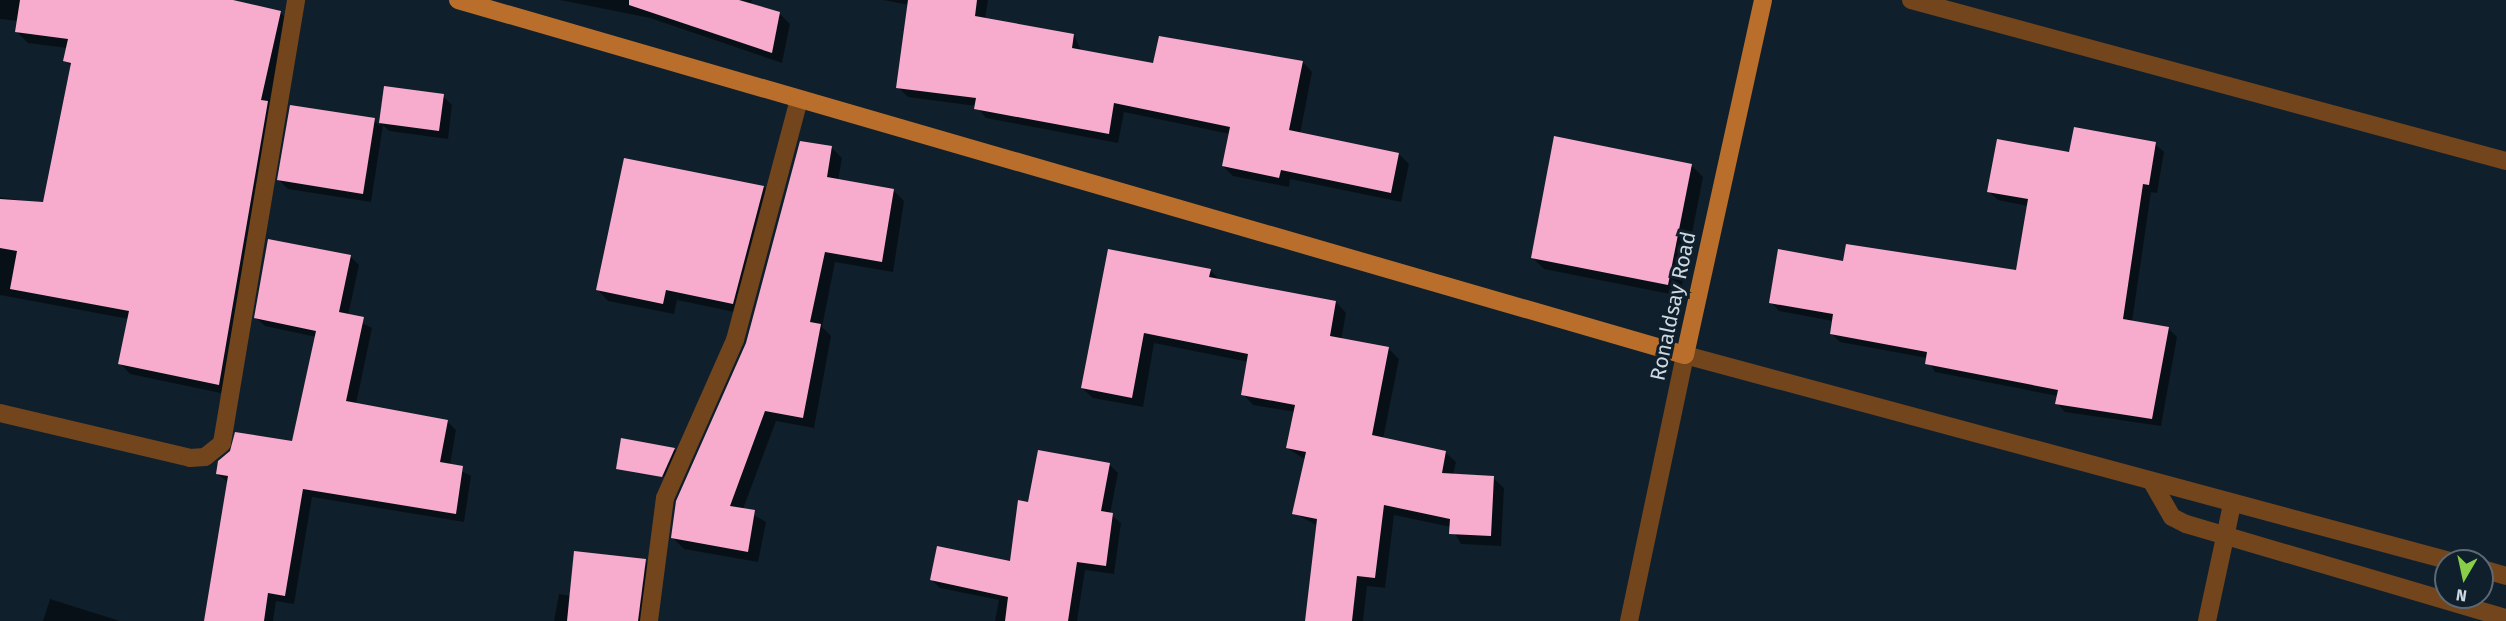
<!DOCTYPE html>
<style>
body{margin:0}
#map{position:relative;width:2506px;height:621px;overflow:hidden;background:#101f2c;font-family:"Fira Sans",sans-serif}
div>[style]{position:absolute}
.shadow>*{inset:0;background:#0007}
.building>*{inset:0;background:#f7abcd}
.minor>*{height:18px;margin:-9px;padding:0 9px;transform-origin:9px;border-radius:9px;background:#72451d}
.major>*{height:18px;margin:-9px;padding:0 9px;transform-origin:9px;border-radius:9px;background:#b96f2b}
span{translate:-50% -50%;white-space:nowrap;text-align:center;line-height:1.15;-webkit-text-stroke:6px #101f2c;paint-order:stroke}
.street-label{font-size:21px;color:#ced8e1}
.north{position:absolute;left:2434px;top:549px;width:60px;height:60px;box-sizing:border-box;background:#101f2c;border:2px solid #5c6974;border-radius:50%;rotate:189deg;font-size:16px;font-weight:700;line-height:24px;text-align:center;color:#ced8e1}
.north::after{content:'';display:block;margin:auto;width:21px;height:27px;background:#89ce48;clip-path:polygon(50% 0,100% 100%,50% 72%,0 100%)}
</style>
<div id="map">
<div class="shadow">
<div style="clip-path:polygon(0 0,231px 0,280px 12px,291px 23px,230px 395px,130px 374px,120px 363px,129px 319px,0 295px,0 197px,44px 204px,72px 67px,65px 60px,67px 48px,28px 43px,17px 32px,18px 21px,0 19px)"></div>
<div style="clip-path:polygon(560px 0,752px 0,750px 8px,780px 14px,790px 24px,782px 63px,650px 18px)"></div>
<div style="clip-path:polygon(883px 0,988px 0,985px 19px,1074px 35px,1082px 52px,1155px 64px,1303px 62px,1312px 72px,1300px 134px,1399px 154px,1409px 164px,1401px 202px,1290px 179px,1289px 187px,1233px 176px,1223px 166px,1230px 134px,1124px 112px,1118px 143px,986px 118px,976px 106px,908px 97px,898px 87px,909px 5px)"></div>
<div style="clip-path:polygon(385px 88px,443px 96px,452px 105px,448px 139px,389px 131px,383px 125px,371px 202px,288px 189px,279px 180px,374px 120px,380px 126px)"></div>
<div style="clip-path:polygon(2155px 144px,2164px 152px,2157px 193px,2151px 192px,2132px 322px,2168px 328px,2177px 337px,2161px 426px,2065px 412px,2057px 403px,2058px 396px,1935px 372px,1927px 358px,1840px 342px,1831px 333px,1833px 321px,1779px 311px,1771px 302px,1844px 262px,2017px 272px,2028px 206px,1998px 200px,1989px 192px,2070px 153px)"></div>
<div style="clip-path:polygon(831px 147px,842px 158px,838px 181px,893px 190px,904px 201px,893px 272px,835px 262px,822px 327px,831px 336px,814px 428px,776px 421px,743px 509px,766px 522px,758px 562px,684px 549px,673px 538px)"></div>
<div style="clip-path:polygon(626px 160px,764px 187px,775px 198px,744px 314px,677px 300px,674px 314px,608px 301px,598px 290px)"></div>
<div style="clip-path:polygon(1691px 165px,1703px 177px,1680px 296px,1544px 269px,1532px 257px)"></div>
<div style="clip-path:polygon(350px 256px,359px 265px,348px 316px,372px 328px,356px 404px,447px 421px,456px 430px,450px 465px,471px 476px,464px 522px,312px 497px,294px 604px,276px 601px,273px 621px,205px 621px,229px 483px,217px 474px,293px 442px,316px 337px,265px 326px,256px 318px)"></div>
<div style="clip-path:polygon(1210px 270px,1221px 281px,1336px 302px,1346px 313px,1341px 340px,1388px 348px,1399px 359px,1383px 439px,1445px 452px,1456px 462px,1453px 475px,1493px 478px,1504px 488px,1501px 546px,1461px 544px,1451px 527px,1394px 515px,1385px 588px,1367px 586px,1363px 621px,1305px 621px,1318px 526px,1294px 513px,1306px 460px,1287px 448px,1295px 412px,1253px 405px,1243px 394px,1249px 362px,1154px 343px,1143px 407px,1093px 398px,1082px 388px)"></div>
<div style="clip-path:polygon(674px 449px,679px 453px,668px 477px,621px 468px,666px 481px,618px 468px)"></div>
<div style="clip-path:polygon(1110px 465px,1118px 473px,1110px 514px,1121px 523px,1114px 574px,1085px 570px,1077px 621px,995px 621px,999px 600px,940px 588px,931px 579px,1012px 563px,1029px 503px)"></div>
<div style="clip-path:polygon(645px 561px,654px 569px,647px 621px,554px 621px,559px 594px,571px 596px)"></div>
<div style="clip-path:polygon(50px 599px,120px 621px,43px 621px)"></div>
</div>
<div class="building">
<div style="clip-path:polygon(20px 0,233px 0,281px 11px,261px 100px,268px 101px,219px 385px,118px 364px,129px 311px,10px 289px,17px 251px,0 248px,0 199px,43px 202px,71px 63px,63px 61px,68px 39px,15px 32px)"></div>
<div style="clip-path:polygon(629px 0,739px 0,780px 12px,772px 53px,629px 5px)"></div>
<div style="clip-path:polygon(908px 0,977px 0,975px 16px,1074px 34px,1072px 48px,1153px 63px,1159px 36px,1303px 61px,1289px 130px,1399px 153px,1391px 193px,1281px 170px,1279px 178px,1222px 166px,1230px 127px,1114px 103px,1109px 134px,974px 109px,976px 98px,896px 88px)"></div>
<div style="clip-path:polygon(384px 86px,444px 94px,439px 131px,379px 123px)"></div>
<div style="clip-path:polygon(290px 105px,375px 118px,363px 194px,277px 180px)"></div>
<div style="clip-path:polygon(2074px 127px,2156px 142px,2149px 185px,2143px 184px,2123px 319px,2169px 327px,2152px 419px,2055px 404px,2058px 390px,1925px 364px,1927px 352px,1830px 334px,1833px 314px,1769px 303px,1778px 249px,1843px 261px,1846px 244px,2016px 270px,2028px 199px,1987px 192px,1997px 139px,2069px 152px)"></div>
<div style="clip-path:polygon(1554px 136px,1692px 164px,1668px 285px,1531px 258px)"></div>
<div style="clip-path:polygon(800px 141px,832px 146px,827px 177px,894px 189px,882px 262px,825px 252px,810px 322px,821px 324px,803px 418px,765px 411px,730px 506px,755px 510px,748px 552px,671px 538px,676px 501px,746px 343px)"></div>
<div style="clip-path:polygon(624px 158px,764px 186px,733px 304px,666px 290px,663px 304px,596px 290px)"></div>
<div style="clip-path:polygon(268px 239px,351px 255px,339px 312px,364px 317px,346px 401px,448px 420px,440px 462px,463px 466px,456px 514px,303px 489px,285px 596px,268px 593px,264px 621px,204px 621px,228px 476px,216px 474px,218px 461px,230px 451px,235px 432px,292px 441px,316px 331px,254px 318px)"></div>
<div style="clip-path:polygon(1108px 249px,1211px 269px,1209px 277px,1336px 301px,1330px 336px,1389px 347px,1372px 435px,1446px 451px,1442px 473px,1494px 476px,1491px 536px,1449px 534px,1450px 519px,1384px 505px,1375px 578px,1357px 576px,1352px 621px,1305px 621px,1317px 519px,1292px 514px,1306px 452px,1286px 448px,1295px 405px,1241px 395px,1248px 354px,1144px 333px,1132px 398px,1081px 388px)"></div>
<div style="clip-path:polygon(621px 438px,675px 448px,662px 477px,616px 469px)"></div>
<div style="clip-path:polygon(1038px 450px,1110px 463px,1101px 511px,1113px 513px,1106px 566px,1077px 562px,1068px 621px,1005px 621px,1008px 597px,930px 580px,937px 546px,1010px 561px,1018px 500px,1028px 502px)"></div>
<div style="clip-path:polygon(574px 551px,646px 559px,638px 621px,567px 621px)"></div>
</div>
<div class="minor">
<div style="left:1911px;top:0;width:616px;rotate:15.14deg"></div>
<div style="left:0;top:413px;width:195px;rotate:13.3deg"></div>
<div style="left:190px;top:458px;width:15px;rotate:-4deg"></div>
<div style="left:205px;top:457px;width:22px;rotate:-39deg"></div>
<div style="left:222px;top:443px;width:449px;rotate:-80.5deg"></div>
<div style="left:2152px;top:482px;width:40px;rotate:60.3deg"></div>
<div style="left:2172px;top:517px;width:16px;rotate:27deg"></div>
<div style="left:2186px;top:524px;width:334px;rotate:16.4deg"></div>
<div style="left:2482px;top:569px;width:25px;rotate:16deg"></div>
<div style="left:649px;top:621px;width:124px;rotate:-82.6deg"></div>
<div style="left:665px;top:498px;width:173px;rotate:-66.1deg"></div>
<div style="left:735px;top:340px;width:248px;rotate:-75.1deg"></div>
<div style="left:1629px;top:621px;width:272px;rotate:-78.1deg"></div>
<div style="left:1685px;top:355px;width:792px;rotate:15.07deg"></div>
<div style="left:2207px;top:621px;width:120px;rotate:-77.9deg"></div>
</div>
<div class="major">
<div style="left:458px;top:0;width:1277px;rotate:16.14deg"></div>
<div style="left:1685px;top:355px;width:363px;rotate:-77.6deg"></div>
</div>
<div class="street-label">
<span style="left:1673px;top:306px;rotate:-78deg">Ronaldsay Road</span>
</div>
<div class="north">N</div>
</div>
